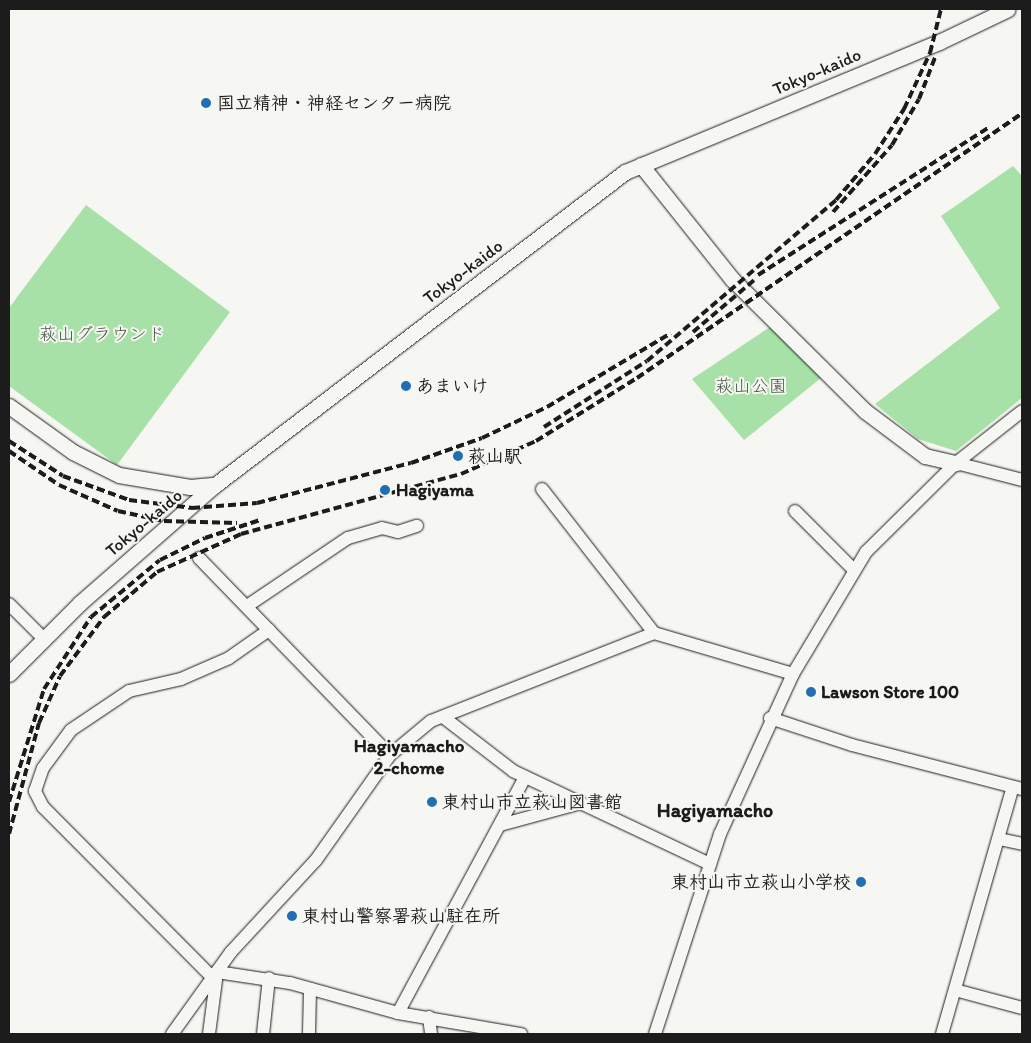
<!DOCTYPE html>
<meta charset="utf-8">
<style>
body{margin:0}
#map{position:relative;width:1031px;height:1043px;overflow:hidden;background:#f6f6f2;font-family:Itim,"Klee One",sans-serif}
div>[style]{position:absolute}
.green>*{inset:0;background:#a7e1a7}
.roads{filter:drop-shadow(0 0 1px #1c1c1c) drop-shadow(0 0 1px #1c1c1c)}
.minor>*{height:12px;margin:-6px;padding:0 6px;transform-origin:6px;border-radius:6px;background:#f6f6f2}
.tertiary>*{height:15px;margin:-7.5px;padding:0 7.5px;transform-origin:7.5px;border-radius:7.5px;background:#f6f6f2}
.rail>*{height:4px;margin-top:-2px;transform-origin:0;background:repeating-linear-gradient(90deg,#1c1c1c 0 8px,transparent 0 12px)}
.dots>*{width:14px;height:14px;translate:-50% -50%;box-sizing:border-box;border:2px solid #f6f6f2;border-radius:50%}
span{translate:-50% -50%;white-space:nowrap;text-align:center;line-height:1.15;-webkit-text-stroke:4px #f6f6f2;paint-order:stroke}
.street-label{font-size:18px;color:#1c1c1c}
.poi-label{font-size:18px;color:#1c1c1c;font-weight:700}
.left{translate:0 -50%;text-align:left}
.right{translate:-100% -50%;text-align:right}
.park-label{font-size:18px;color:#465746}
.neighbourhood-label{font-size:19px;color:#1c1c1c;font-weight:700}
.quarter-label{font-size:20px;color:#1c1c1c;font-weight:700}
.frame{position:absolute;inset:0;border:10px solid #1c1c1c;pointer-events:none}
</style>
<div id="map">
<div class="green">
<div style="clip-path:polygon(1013px 166px,1022px 176px,1022px 398px,956px 451px,918px 439px,875px 404px,1000px 308px,941px 216px)"></div>
<div style="clip-path:polygon(86px 205px,230px 312px,117px 465px,9px 386px,9px 308px)"></div>
<div style="clip-path:polygon(770px 327px,821px 378px,744px 440px,692px 379px)"></div>
</div>
<div class="roads">
<div class="minor">
<div style="left:956px;top:463px;width:68px;rotate:14.4deg"></div>
<div style="left:542px;top:489px;width:182px;rotate:52.1deg"></div>
<div style="left:795px;top:511px;width:83px;rotate:45deg"></div>
<div style="left:199px;top:558px;width:274px;rotate:45.9deg"></div>
<div style="left:9px;top:604px;width:51px;rotate:45deg"></div>
<div style="left:247px;top:606px;width:122px;rotate:-34deg"></div>
<div style="left:348px;top:538px;width:35px;rotate:-16deg"></div>
<div style="left:382px;top:528px;width:16px;rotate:14deg"></div>
<div style="left:398px;top:532px;width:20px;rotate:-18deg"></div>
<div style="left:443px;top:717px;width:88px;rotate:37.6deg"></div>
<div style="left:513px;top:771px;width:218px;rotate:25.3deg"></div>
<div style="left:770px;top:718px;width:86px;rotate:18.2deg"></div>
<div style="left:852px;top:745px;width:176px;rotate:14.5deg"></div>
<div style="left:500px;top:825px;width:84px;rotate:-15.2deg"></div>
<div style="left:999px;top:839px;width:24px;rotate:12deg"></div>
<div style="left:217px;top:972px;width:74px;rotate:8.6deg"></div>
<div style="left:290px;top:983px;width:112px;rotate:15.5deg"></div>
<div style="left:398px;top:1013px;width:125px;rotate:9.7deg"></div>
<div style="left:212px;top:977px;width:240px;rotate:-134.8deg"></div>
<div style="left:43px;top:807px;width:18px;rotate:-117deg"></div>
<div style="left:35px;top:791px;width:24px;rotate:-71deg"></div>
<div style="left:43px;top:768px;width:47px;rotate:-53.6deg"></div>
<div style="left:71px;top:730px;width:70px;rotate:-33.9deg"></div>
<div style="left:129px;top:691px;width:53px;rotate:-13deg"></div>
<div style="left:181px;top:679px;width:52px;rotate:-23.6deg"></div>
<div style="left:229px;top:658px;width:49px;rotate:-35deg"></div>
<div style="left:955px;top:990px;width:69px;rotate:15deg"></div>
<div style="left:398px;top:1013px;width:268px;rotate:-61.7deg"></div>
<div style="left:429px;top:1017px;width:17px;rotate:83deg"></div>
<div style="left:172px;top:1034px;width:101px;rotate:-54.3deg"></div>
<div style="left:231px;top:952px;width:125px;rotate:-47.3deg"></div>
<div style="left:316px;top:860px;width:128px;rotate:-54.8deg"></div>
<div style="left:390px;top:755px;width:53px;rotate:-39.7deg"></div>
<div style="left:431px;top:721px;width:240px;rotate:-21.5deg"></div>
<div style="left:654px;top:633px;width:145px;rotate:16.4deg"></div>
<div style="left:209px;top:1034px;width:63px;rotate:-82.6deg"></div>
<div style="left:263px;top:1034px;width:56px;rotate:-83.9deg"></div>
<div style="left:309px;top:1034px;width:45px;rotate:-88.7deg"></div>
<div style="left:655px;top:1034px;width:210px;rotate:-72deg"></div>
<div style="left:720px;top:834px;width:176px;rotate:-65.5deg"></div>
<div style="left:793px;top:674px;width:142px;rotate:-59.1deg"></div>
<div style="left:866px;top:552px;width:127px;rotate:-44.7deg"></div>
<div style="left:956px;top:463px;width:84px;rotate:-38.2deg"></div>
<div style="left:942px;top:1034px;width:257px;rotate:-74deg"></div>
</div>
<div class="tertiary">
<div style="left:641px;top:165px;width:146px;rotate:51.4deg"></div>
<div style="left:732px;top:279px;width:187px;rotate:44.8deg"></div>
<div style="left:865px;top:411px;width:75px;rotate:36.9deg"></div>
<div style="left:925px;top:456px;width:32px;rotate:13deg"></div>
<div style="left:9px;top:406px;width:79px;rotate:35.7deg"></div>
<div style="left:73px;top:452px;width:51px;rotate:26.6deg"></div>
<div style="left:119px;top:475px;width:72px;rotate:9.6deg"></div>
<div style="left:190px;top:487px;width:25px;rotate:-5deg"></div>
<div style="left:9px;top:674px;width:100px;rotate:-45deg"></div>
<div style="left:80px;top:603px;width:179px;rotate:-41.2deg"></div>
<div style="left:215px;top:485px;width:516px;rotate:-37.36deg"></div>
<div style="left:625px;top:172px;width:340px;rotate:-22.5deg"></div>
<div style="left:939px;top:42px;width:76px;rotate:-25.6deg"></div>
</div>
</div>
<div class="rail">
<div style="left:833px;top:212px;width:89px;rotate:-48.6deg"></div>
<div style="left:892px;top:145px;width:53px;rotate:-59.6deg"></div>
<div style="left:919px;top:99px;width:47px;rotate:-68.9deg"></div>
<div style="left:758px;top:275px;width:274px;rotate:-32.6deg"></div>
<div style="left:693px;top:332px;width:80px;rotate:-40.4deg"></div>
<div style="left:544px;top:427px;width:122px;rotate:-32.7deg"></div>
<div style="left:647px;top:361px;width:248px;rotate:-40.4deg"></div>
<div style="left:836px;top:200px;width:60px;rotate:-49.7deg"></div>
<div style="left:875px;top:154px;width:54px;rotate:-57.2deg"></div>
<div style="left:904px;top:109px;width:62px;rotate:-65.1deg"></div>
<div style="left:930px;top:53px;width:45px;rotate:-76deg"></div>
<div style="left:9px;top:441px;width:64px;rotate:32.9deg"></div>
<div style="left:63px;top:476px;width:70px;rotate:20deg"></div>
<div style="left:129px;top:500px;width:64px;rotate:7.2deg"></div>
<div style="left:192px;top:508px;width:65px;rotate:-4.4deg"></div>
<div style="left:257px;top:503px;width:159px;rotate:-14.6deg"></div>
<div style="left:411px;top:463px;width:75px;rotate:-19.4deg"></div>
<div style="left:482px;top:438px;width:72px;rotate:-25.5deg"></div>
<div style="left:547px;top:407px;width:144px;rotate:-30.8deg"></div>
<div style="left:9px;top:451px;width:60px;rotate:34.2deg"></div>
<div style="left:59px;top:485px;width:64px;rotate:23.8deg"></div>
<div style="left:118px;top:511px;width:47px;rotate:12.3deg"></div>
<div style="left:164px;top:521px;width:73px;rotate:1.6deg"></div>
<div style="left:9px;top:802px;width:118px;rotate:-72.8deg"></div>
<div style="left:44px;top:689px;width:86px;rotate:-56.9deg"></div>
<div style="left:91px;top:617px;width:89px;rotate:-39.6deg"></div>
<div style="left:160px;top:560px;width:50px;rotate:-26.1deg"></div>
<div style="left:205px;top:538px;width:58px;rotate:-18.1deg"></div>
<div style="left:9px;top:834px;width:115px;rotate:-74.9deg"></div>
<div style="left:39px;top:723px;width:51px;rotate:-65.9deg"></div>
<div style="left:60px;top:676px;width:74px;rotate:-53.3deg"></div>
<div style="left:104px;top:617px;width:70px;rotate:-40.3deg"></div>
<div style="left:157px;top:572px;width:92px;rotate:-24.3deg"></div>
<div style="left:241px;top:534px;width:228px;rotate:-15.3deg"></div>
<div style="left:461px;top:474px;width:82px;rotate:-23.7deg"></div>
<div style="left:536px;top:441px;width:119px;rotate:-32deg"></div>
<div style="left:637px;top:378px;width:467px;rotate:-34.5deg"></div>
</div>
<div class="dots">
<div style="left:206px;top:103px;background:#1f6fb2"></div>
<div style="left:406px;top:386px;background:#1f6fb2"></div>
<div style="left:458px;top:456px;background:#1f6fb2"></div>
<div style="left:385px;top:490px;background:#1f6fb2"></div>
<div style="left:811px;top:692px;background:#1f6fb2"></div>
<div style="left:432px;top:802px;background:#1f6fb2"></div>
<div style="left:861px;top:882px;background:#1f6fb2"></div>
<div style="left:292px;top:916px;background:#1f6fb2"></div>
</div>
<div class="street-label">
<span style="left:817px;top:72px;rotate:-23deg">Tokyo-kaido</span>
<span style="left:463px;top:272px;rotate:-37deg">Tokyo-kaido</span>
<span style="left:144px;top:523px;rotate:-40deg">Tokyo-kaido</span>
</div>
<div class="poi-label">
<span class="left" style="left:217px;top:103px">国立精神・神経センター病院</span>
<span class="left" style="left:416px;top:386px">あまいけ</span>
<span class="left" style="left:468px;top:456px">萩山駅</span>
<span class="left" style="left:396px;top:490px">Hagiyama</span>
<span class="left" style="left:821px;top:692px">Lawson Store 100</span>
<span class="left" style="left:442px;top:802px">東村山市立萩山図書館</span>
<span class="right" style="left:851px;top:882px">東村山市立萩山小学校</span>
<span class="left" style="left:302px;top:916px">東村山警察署萩山駐在所</span>
</div>
<div class="park-label">
<span style="left:102px;top:334px">萩山グラウンド</span>
<span style="left:751px;top:386px">萩山公園</span>
</div>
<div class="neighbourhood-label">
<span style="left:409px;top:757px">Hagiyamacho<br>2-chome</span>
</div>
<div class="quarter-label">
<span style="left:715px;top:810px">Hagiyamacho</span>
</div>
<div class="frame"></div>
</div>
